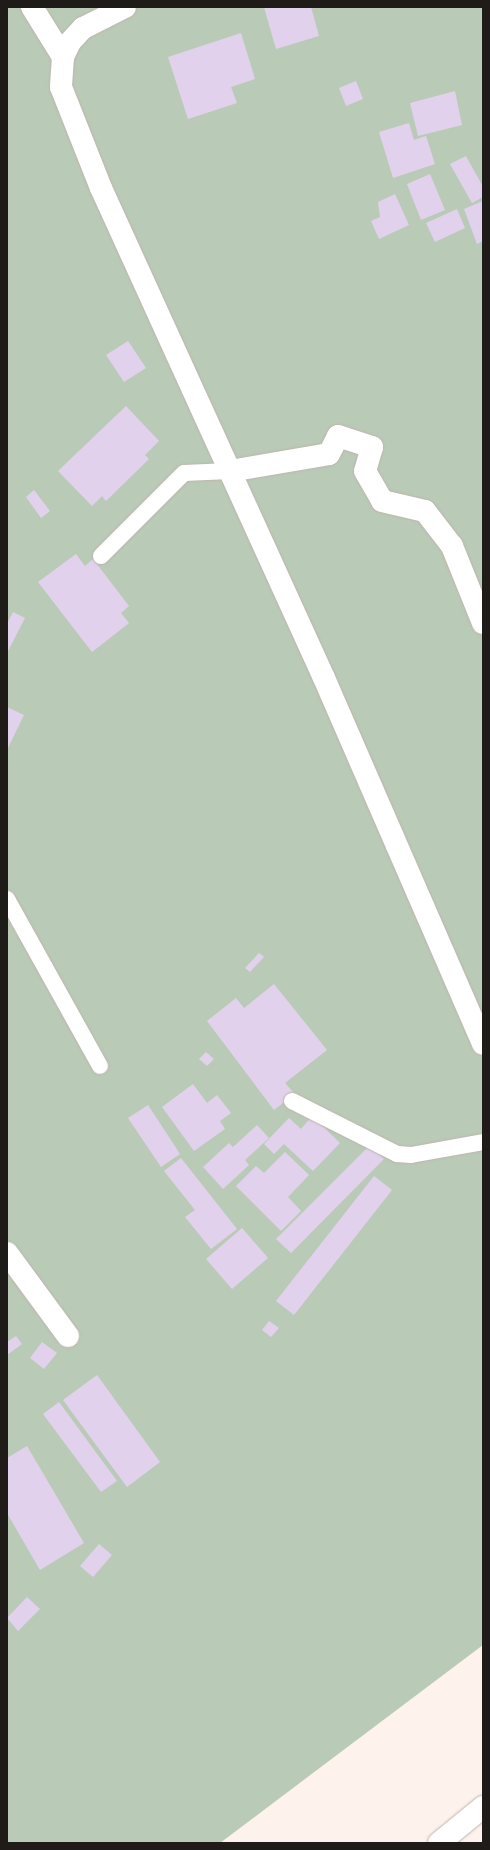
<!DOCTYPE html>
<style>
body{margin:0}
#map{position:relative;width:490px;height:1850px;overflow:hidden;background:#fef2ed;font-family:"Libre Baskerville",serif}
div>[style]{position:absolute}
.green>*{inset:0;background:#b9cbb6}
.building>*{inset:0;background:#e2d1ed}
.roads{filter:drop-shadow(0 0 1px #bfb4af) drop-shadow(0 0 1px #bfb4af)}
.service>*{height:16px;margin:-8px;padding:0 8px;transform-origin:8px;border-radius:8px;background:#fff}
.minor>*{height:22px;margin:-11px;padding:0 11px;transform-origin:11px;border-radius:11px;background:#fff}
.secondary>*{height:22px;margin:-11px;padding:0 11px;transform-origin:11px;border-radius:11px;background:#fff}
span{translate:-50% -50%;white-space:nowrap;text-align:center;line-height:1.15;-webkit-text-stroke:3.5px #fff;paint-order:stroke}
.frame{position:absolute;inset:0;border:8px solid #1f1b19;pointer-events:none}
</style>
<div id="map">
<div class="green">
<div style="clip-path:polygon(7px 7px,483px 7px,483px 1645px,220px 1843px,7px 1843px)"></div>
</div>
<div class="building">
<div style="clip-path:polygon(264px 7px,311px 7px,319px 36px,276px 49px)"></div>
<div style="clip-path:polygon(241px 33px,255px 79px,231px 87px,237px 103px,188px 119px,168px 57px)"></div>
<div style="clip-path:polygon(356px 81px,363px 99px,346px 106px,339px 88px)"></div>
<div style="clip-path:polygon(455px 91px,462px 125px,418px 136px,410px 103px)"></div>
<div style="clip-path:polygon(409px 123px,414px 140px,426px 136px,435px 164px,393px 178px,379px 132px)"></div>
<div style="clip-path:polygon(466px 156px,483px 187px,483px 197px,472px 203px,450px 164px)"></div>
<div style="clip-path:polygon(430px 174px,445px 210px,421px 220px,407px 184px)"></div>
<div style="clip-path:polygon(395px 194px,409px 225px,379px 239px,371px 221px,380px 217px,378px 202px)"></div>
<div style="clip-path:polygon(483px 201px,483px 241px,477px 244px,464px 209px)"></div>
<div style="clip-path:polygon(457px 209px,465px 228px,435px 242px,426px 223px)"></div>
<div style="clip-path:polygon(128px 341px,146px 368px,124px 382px,106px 355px)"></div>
<div style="clip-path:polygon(126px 406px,159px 441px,145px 455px,149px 459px,106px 501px,102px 496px,92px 506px,58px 471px)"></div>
<div style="clip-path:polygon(34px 490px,50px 511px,41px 518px,26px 497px)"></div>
<div style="clip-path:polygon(76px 554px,85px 566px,93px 559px,129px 606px,121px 613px,129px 623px,92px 652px,38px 582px)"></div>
<div style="clip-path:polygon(13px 612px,25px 618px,7px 653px,7px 624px)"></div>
<div style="clip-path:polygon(7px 707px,24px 715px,7px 750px)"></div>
<div style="clip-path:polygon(259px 953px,264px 957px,250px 972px,245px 968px)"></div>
<div style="clip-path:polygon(274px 984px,327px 1050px,285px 1083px,295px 1094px,274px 1110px,207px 1021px,236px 998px,244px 1008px)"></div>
<div style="clip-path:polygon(206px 1052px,214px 1059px,207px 1066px,199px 1059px)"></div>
<div style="clip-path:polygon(193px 1084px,207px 1103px,217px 1095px,231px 1113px,220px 1121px,225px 1129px,194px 1151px,162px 1107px)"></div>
<div style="clip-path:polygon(148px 1105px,180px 1154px,161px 1167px,128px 1118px)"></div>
<div style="clip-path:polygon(312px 1116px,340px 1143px,313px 1171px,284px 1144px,274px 1154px,264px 1144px,289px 1118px,301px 1129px)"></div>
<div style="clip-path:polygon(257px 1125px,269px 1138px,245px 1160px,249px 1165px,223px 1189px,203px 1167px,229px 1143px,233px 1147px)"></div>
<div style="clip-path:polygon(370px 1145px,384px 1159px,291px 1253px,276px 1239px)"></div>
<div style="clip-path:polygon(285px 1152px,309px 1175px,288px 1197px,301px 1211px,281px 1231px,236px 1186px,256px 1166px,264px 1173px)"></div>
<div style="clip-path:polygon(181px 1158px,237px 1229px,211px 1249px,185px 1217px,195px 1210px,164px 1171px)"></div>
<div style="clip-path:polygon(374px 1176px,392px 1190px,294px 1315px,276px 1301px)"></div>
<div style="clip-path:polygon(242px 1228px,268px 1258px,232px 1289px,206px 1259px)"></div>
<div style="clip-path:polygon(269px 1321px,279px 1328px,271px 1337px,262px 1330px)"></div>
<div style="clip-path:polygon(16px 1336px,22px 1344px,7px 1355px,7px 1342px)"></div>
<div style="clip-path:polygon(42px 1342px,57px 1353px,44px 1369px,30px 1358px)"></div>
<div style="clip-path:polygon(97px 1375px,160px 1462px,127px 1487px,63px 1400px)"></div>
<div style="clip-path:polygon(59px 1402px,117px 1481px,101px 1492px,43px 1414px)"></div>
<div style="clip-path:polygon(27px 1446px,84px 1543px,40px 1570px,7px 1513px,7px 1458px)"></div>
<div style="clip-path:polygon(99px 1544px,112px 1555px,93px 1577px,80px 1566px)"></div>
<div style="clip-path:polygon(27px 1597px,40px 1609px,18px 1631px,7px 1618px)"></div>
</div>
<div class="roads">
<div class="service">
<div style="left:101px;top:556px;width:117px;rotate:-45deg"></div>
<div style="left:184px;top:473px;width:46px;rotate:-2.5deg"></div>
<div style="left:7px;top:899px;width:191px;rotate:60.9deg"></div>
<div style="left:292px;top:1101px;width:118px;rotate:26.8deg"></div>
<div style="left:397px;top:1154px;width:14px;rotate:4deg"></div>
<div style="left:411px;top:1155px;width:73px;rotate:-10.2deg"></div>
</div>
<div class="minor">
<div style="left:32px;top:7px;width:59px;rotate:58.2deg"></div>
<div style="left:125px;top:7px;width:47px;rotate:153.4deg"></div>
<div style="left:83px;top:28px;width:19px;rotate:133deg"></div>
<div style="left:70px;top:42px;width:17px;rotate:115deg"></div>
<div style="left:63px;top:57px;width:30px;rotate:94deg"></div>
<div style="left:61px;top:87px;width:109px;rotate:68.4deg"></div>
<div style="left:101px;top:188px;width:538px;rotate:65.53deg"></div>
<div style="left:324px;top:678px;width:399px;rotate:66.5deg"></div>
<div style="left:230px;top:471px;width:100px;rotate:-9.7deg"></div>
<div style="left:329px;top:454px;width:20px;rotate:-63deg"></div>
<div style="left:338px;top:436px;width:36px;rotate:18deg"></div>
<div style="left:372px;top:447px;width:25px;rotate:106deg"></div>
<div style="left:365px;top:471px;width:34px;rotate:60deg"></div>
<div style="left:382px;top:501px;width:44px;rotate:13.1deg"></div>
<div style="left:425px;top:511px;width:44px;rotate:52.4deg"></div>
<div style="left:452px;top:546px;width:83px;rotate:68.1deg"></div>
<div style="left:7px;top:1253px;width:103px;rotate:53.7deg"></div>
</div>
<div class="secondary">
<div style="left:439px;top:1843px;width:57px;rotate:-39.3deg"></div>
</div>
</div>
<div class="frame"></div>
</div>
